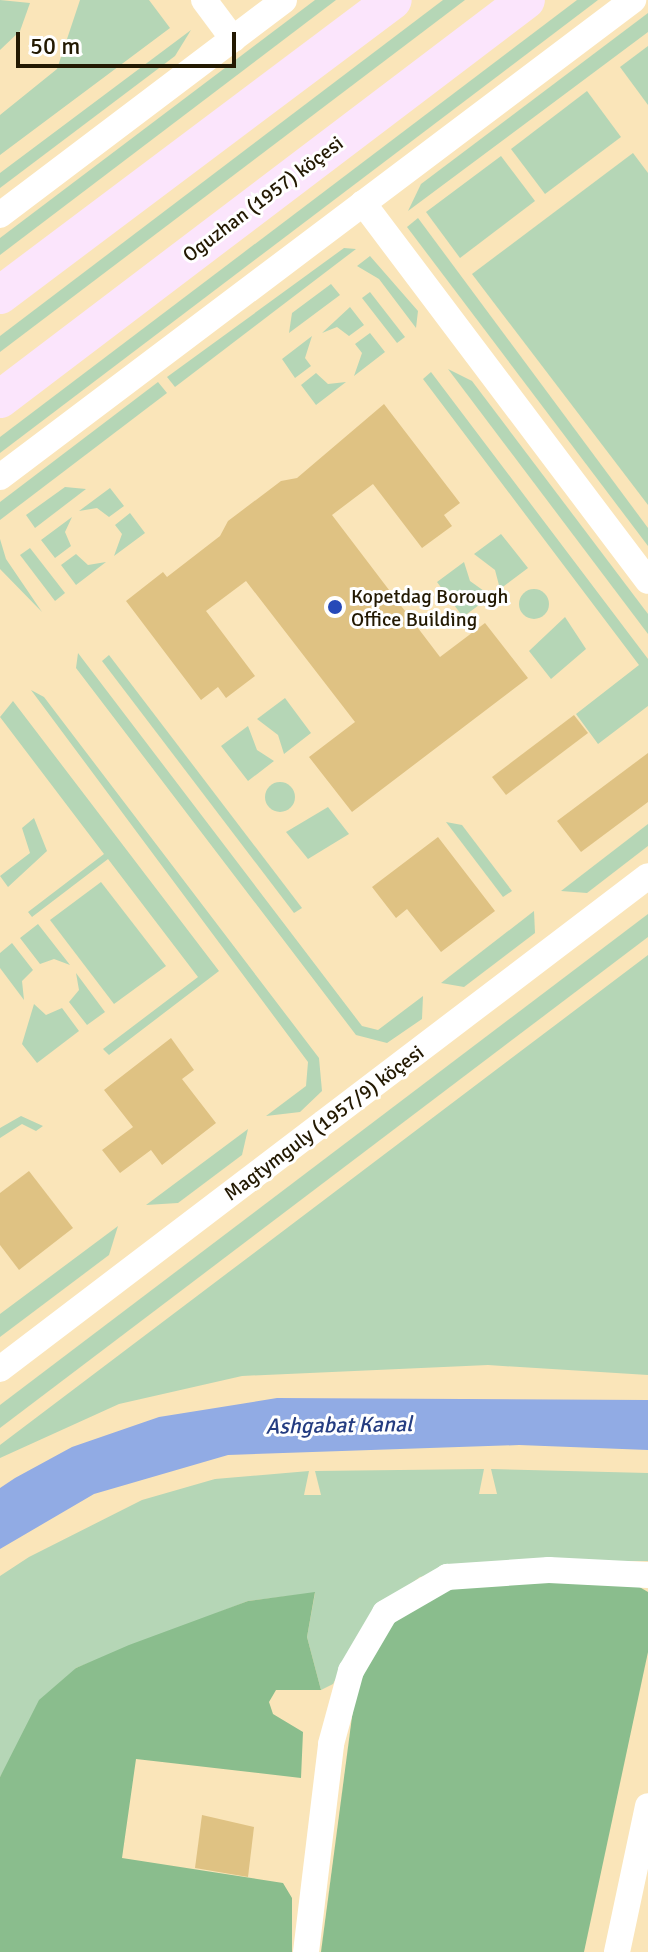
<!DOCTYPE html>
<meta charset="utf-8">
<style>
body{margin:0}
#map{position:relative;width:648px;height:1952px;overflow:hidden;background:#fae5b9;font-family:Signika,sans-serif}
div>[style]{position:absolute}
.green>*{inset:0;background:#b5d6b6}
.round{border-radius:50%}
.forest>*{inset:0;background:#8abd8d}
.water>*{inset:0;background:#91abe4}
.building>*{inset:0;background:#dfc283}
.minor>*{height:26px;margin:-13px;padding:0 13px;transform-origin:13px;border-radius:13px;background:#fff}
.secondary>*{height:38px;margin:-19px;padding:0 19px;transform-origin:19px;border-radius:19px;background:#fbe5fc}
.dots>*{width:22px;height:22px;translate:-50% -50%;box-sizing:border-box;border:4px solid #fff;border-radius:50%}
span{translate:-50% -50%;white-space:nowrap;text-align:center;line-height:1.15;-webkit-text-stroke:6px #fff;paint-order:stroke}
.street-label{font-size:20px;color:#231902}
.poi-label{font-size:20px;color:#231902}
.left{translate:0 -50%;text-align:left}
.water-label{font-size:22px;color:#253d81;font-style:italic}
.scale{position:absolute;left:16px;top:32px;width:220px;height:36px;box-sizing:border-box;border:4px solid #231902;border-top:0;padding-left:10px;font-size:24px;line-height:28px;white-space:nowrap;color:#231902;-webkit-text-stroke:6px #fff;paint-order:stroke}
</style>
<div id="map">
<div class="green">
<div style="clip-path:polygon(0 0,30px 3px,20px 31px,0 50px)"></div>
<div style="clip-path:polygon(80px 0,149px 0,170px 28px,0 155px,0 115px,57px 69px)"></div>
<div style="clip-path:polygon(315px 0,336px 0,0 255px,0 238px)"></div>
<div style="clip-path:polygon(443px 0,465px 0,0 352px,0 336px)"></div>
<div style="clip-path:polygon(577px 0,598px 0,0 453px,0 437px)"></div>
<div style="clip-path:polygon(648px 13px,648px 32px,408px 211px,421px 184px)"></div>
<div style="clip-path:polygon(191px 30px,175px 56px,0 188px,0 173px)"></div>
<div style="clip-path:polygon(648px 46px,648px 105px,620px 67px)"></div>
<div style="clip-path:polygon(587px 91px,621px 137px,545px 194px,511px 149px)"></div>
<div style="clip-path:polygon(633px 153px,648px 173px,648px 505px,472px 274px)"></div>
<div style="clip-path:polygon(501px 156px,535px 201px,460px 258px,426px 212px)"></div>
<div style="clip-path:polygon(418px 218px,648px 528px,648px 546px,407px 227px)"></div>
<div style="clip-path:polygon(344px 248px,356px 249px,175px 387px,167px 377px)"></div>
<div style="clip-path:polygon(370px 256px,418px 311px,416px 328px,379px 279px,357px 266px)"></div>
<div style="clip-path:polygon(331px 284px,340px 295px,289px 333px,292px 313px)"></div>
<div style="clip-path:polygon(370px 292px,405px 337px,397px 343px,362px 298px)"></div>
<div style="clip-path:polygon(350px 307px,364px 325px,349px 336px,337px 327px,322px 333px)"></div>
<div style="clip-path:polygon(370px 333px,385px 352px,354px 376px,362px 353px,355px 344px)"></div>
<div style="clip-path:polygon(312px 336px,305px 358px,311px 366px,295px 378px,282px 359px)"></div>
<div style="clip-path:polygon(448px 369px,472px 381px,648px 614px,648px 634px)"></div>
<div style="clip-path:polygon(431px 372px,648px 659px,648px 706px,598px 744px,576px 714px,639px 665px,423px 379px)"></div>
<div style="clip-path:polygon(316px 373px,328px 384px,346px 382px,316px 405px,301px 385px)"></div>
<div style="clip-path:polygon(158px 382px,167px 393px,0 520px,0 502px)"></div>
<div style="clip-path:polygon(65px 487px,86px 489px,35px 528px,26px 515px)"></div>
<div style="clip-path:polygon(110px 488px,124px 506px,109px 517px,97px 508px,79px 511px)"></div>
<div style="clip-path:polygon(130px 513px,145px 533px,114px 556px,122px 534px,115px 525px)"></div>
<div style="clip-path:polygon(72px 517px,65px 532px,71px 546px,55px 558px,41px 540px)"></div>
<div style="clip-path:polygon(501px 534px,528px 568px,500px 589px,495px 570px,474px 554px)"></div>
<div style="clip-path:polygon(0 539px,6px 559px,42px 612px,0 569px)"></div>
<div style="clip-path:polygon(30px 548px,65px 593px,55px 601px,20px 555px)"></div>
<div style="clip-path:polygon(76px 554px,88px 565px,106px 562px,76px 585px,61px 565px)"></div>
<div style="clip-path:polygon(464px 562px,470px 581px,491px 596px,463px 617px,437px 582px)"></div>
<div class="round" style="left:519px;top:589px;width:30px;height:30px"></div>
<div style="clip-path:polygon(565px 617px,586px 649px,551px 679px,529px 651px)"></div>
<div style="clip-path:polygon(78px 653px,362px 1026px,378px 1030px,423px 996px,422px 1019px,387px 1043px,356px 1035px,76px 668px)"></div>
<div style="clip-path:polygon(109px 655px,302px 908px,294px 913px,102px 661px)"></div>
<div style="clip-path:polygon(31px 690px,44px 697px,319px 1058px,322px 1091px,300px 1112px,266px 1116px,306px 1086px,308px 1062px)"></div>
<div style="clip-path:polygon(285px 698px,311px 733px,284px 754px,278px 735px,257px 719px)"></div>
<div style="clip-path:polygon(13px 701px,219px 971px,109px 1055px,103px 1049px,198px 977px,108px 859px,32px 917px,28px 912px,104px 854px,0 717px)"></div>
<div style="clip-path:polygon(248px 726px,257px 750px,274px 761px,248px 781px,221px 746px)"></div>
<div class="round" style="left:265px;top:782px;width:30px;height:30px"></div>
<div style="clip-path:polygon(328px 807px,349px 834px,308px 859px,286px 832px)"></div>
<div style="clip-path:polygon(34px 818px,47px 851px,8px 887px,0 876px,30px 853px,22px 828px)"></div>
<div style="clip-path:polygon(446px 822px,462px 825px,512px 891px,503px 897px)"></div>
<div style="clip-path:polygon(648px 824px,648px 846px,587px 893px,561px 891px)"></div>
<div style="clip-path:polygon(101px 882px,166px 966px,114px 1004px,50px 920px)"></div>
<div style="clip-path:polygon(534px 911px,535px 933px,464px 987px,441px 983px)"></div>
<div style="clip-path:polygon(648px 914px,648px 937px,0 1428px,0 1405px)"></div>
<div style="clip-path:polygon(38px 924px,70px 965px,54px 959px,40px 964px,20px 938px)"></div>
<div style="clip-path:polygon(12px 943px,33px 970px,22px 981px,24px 1000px,0 968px,0 953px)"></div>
<div style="clip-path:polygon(648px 955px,648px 1375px,488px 1365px,242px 1376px,119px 1404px,0 1458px,0 1445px)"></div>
<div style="clip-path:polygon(76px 973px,105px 1012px,87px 1025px,69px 1002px,79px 990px)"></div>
<div style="clip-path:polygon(34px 1004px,46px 1015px,62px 1008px,79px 1031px,37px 1063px,22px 1044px)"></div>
<div style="clip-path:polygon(21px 1116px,43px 1126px,36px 1131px,22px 1124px,0 1138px,0 1128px)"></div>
<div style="clip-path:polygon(248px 1129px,242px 1155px,178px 1203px,146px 1205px)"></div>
<div style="clip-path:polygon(118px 1226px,109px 1255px,0 1337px,0 1314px)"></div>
<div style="clip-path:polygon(484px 1469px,479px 1494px,497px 1494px,491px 1469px,648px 1473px,648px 1561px,545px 1561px,420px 1577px,371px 1614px,333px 1684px,321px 1690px,307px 1637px,315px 1593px,248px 1601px,76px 1668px,0 1777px,0 1576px,29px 1557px,142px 1500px,215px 1479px,309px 1471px,304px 1495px,321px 1495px,315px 1471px)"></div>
</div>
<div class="forest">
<div style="clip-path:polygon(532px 1582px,631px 1582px,648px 1592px,648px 1652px,584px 1952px,321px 1952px,357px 1679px,391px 1622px,455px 1586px)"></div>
<div style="clip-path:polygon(315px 1592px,307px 1637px,321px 1690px,276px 1690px,269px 1702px,273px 1714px,303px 1732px,301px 1778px,136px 1759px,122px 1858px,283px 1883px,292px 1898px,292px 1952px,0 1952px,0 1777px,39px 1700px,76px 1668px,129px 1645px,248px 1601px)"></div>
</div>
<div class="water">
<div style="clip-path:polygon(277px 1398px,648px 1400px,648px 1450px,519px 1445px,228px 1455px,94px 1494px,0 1549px,0 1488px,15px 1478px,72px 1447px,159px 1417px)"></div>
</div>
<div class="building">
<div style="clip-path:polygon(384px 404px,460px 503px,444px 515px,452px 526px,422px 548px,373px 484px,332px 515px,440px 657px,485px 623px,528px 678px,352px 812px,309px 757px,355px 722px,246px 581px,206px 611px,255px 676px,226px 698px,218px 687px,201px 700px,126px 601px,163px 572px,167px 577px,220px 536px,228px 521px,281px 481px,297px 478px)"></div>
<div style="clip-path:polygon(574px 715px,588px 733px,506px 795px,492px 777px)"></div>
<div style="clip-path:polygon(648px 753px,648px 802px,581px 852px,557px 821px)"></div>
<div style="clip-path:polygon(438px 837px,495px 911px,441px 952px,407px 909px,396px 918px,372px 887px)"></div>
<div style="clip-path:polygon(171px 1038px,194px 1070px,182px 1079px,216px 1123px,162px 1165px,151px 1150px,120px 1173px,102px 1150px,133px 1127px,104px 1090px)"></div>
<div style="clip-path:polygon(29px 1171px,73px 1228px,19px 1270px,0 1245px,0 1193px)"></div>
<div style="clip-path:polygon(202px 1815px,254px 1827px,248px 1877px,195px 1868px)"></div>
</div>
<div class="minor">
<div style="left:204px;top:0;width:49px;rotate:53.4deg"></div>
<div style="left:363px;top:203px;width:473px;rotate:53deg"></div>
<div style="left:0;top:215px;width:356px;rotate:-37.1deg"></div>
<div style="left:0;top:477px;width:793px;rotate:-37deg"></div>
<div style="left:0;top:1369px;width:814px;rotate:-37.26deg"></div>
<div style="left:306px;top:1952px;width:209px;rotate:-83.1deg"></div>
<div style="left:331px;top:1744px;width:76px;rotate:-74.7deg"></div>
<div style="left:351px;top:1671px;width:67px;rotate:-59.6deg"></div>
<div style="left:385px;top:1613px;width:72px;rotate:-30.1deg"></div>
<div style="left:447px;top:1577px;width:102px;rotate:-3.9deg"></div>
<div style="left:549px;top:1570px;width:99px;rotate:2.9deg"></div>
<div style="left:617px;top:1952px;width:149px;rotate:-78deg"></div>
</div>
<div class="secondary">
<div style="left:0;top:295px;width:491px;rotate:-36.9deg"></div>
<div style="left:0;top:399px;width:660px;rotate:-37.18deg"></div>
</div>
<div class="dots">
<div style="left:335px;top:607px;background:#2649b8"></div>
</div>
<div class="street-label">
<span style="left:263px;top:199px;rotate:-37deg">Oguzhan (1957) köçesi</span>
<span style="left:324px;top:1123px;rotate:-37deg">Magtymguly (1957/9) köçesi</span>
</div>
<div class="poi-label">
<span class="left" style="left:351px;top:608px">Kopetdag Borough<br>Office Building</span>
</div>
<div class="water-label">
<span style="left:339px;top:1425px;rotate:-1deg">Ashgabat Kanal</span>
</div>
<div class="scale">50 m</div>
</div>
